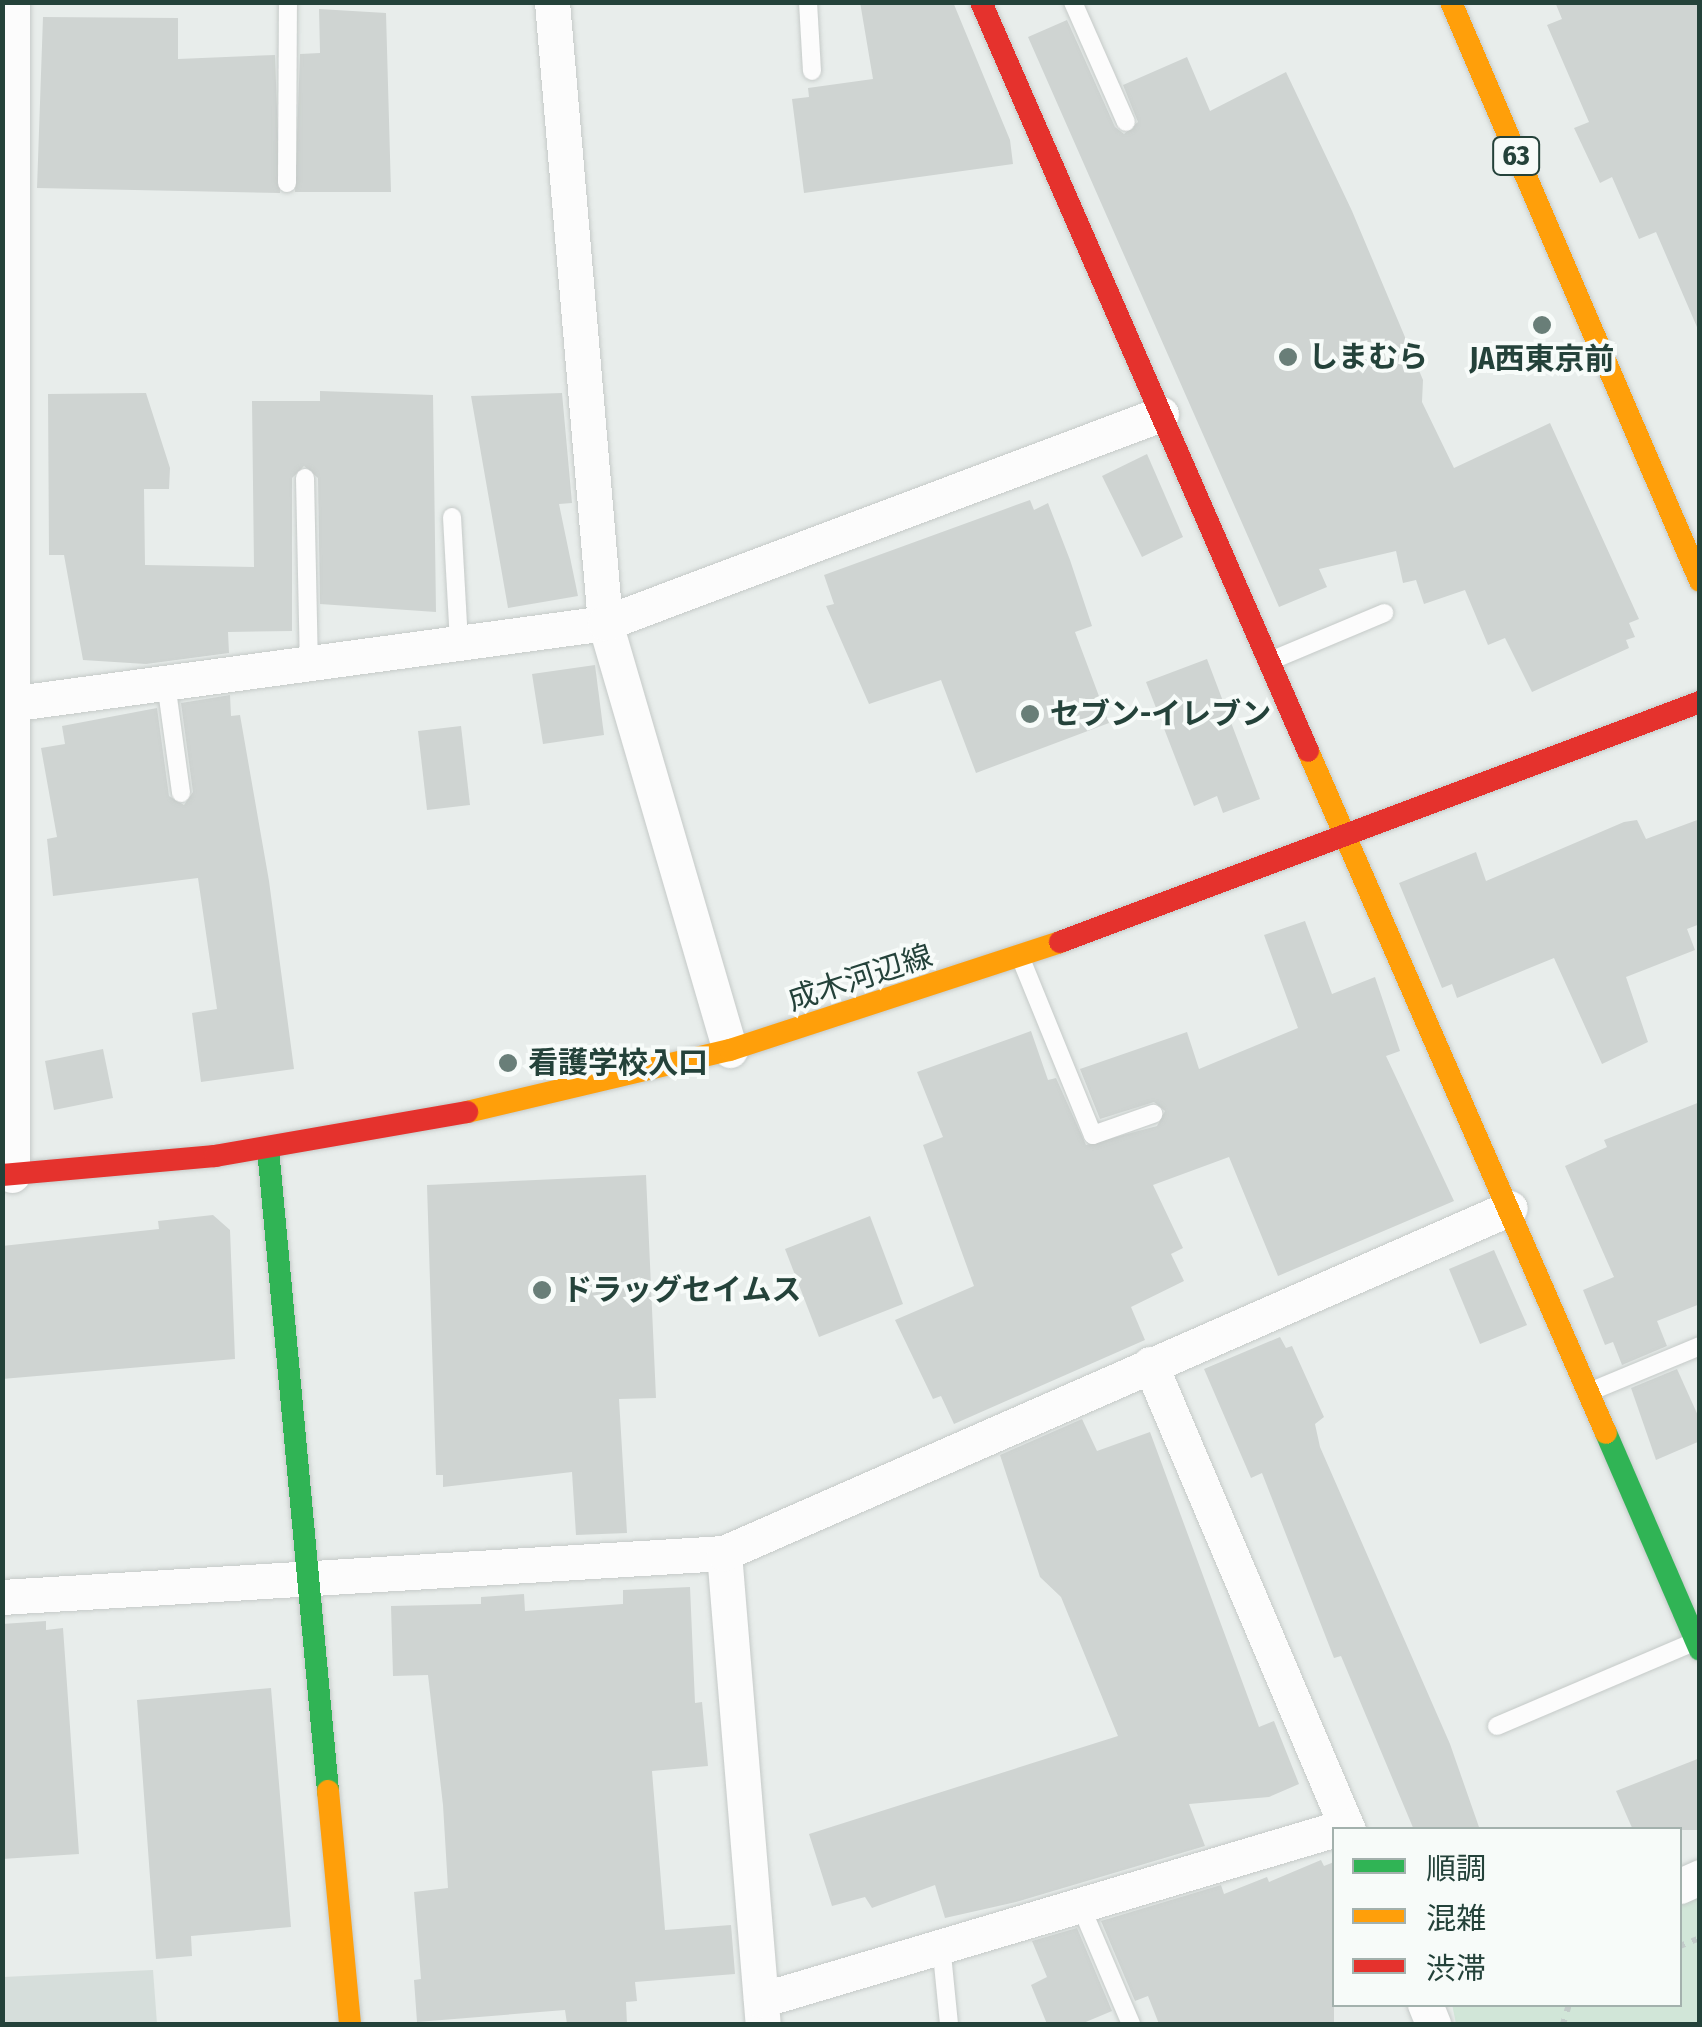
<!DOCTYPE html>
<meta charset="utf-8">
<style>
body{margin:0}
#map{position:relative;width:1702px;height:2027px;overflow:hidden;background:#e8edeb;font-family:"Fira Sans Condensed","Noto Sans JP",sans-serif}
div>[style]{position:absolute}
.built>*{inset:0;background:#d6dedb}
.green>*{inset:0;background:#d1e6d8}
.building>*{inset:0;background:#cfd4d2}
.path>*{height:6px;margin-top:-3px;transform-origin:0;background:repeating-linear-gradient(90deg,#c3ccca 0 5px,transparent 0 13px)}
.roads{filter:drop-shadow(0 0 2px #c5cac8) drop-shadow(0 0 2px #c5cac8)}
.lane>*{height:18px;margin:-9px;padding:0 9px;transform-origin:9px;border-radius:9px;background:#fcfcfc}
.street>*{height:35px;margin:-17.5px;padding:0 17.5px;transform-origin:17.5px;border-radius:17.5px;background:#fcfcfc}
.fast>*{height:22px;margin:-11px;padding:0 11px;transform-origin:11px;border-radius:11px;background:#30b455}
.slow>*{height:22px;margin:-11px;padding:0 11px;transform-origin:11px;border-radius:11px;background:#ff9f0a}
.jam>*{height:22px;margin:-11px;padding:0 11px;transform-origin:11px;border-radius:11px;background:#e5322d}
.dots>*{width:28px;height:28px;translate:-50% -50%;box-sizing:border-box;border:5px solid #f7fbf9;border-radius:50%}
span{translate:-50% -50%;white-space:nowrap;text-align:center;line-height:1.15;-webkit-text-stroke:8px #f7fbf9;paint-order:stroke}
.shield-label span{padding:2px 8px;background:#f7fbf9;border:2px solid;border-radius:8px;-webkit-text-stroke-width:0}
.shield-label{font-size:28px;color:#24423a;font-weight:700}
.poi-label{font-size:30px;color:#24423a;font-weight:700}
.left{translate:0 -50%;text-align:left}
.street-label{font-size:30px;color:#24423a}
.frame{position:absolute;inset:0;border:5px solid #24423a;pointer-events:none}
.legend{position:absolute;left:1332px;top:1827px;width:350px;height:180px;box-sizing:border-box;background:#f7fbf9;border:2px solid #a3b1ad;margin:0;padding:12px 18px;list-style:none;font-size:30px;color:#24423a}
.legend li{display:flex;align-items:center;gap:20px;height:50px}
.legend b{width:50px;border:2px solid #a3b1ad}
</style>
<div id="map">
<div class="built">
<div style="clip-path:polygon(153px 1970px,157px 2024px,3px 2024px,3px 1977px)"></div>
</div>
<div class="green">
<div style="clip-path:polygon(1699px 1893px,1699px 2024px,1456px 2024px,1452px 2004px,1680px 2004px,1680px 1901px)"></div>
</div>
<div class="building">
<div style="clip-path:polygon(860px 2px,953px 2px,1010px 140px,1013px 164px,804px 193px,792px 99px,809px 97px,808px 88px,873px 79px)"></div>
<div style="clip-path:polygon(1555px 2px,1700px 2px,1700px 334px,1656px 232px,1639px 239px,1612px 177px,1600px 183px,1574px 128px,1589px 122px,1547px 25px,1562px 19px)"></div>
<div style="clip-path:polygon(319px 9px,386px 13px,391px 192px,295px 192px,300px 54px,320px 53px)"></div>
<div style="clip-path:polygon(43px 17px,178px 18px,178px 59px,275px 55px,280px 193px,37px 188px)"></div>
<div style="clip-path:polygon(1067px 20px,1115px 127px,1124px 134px,1138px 122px,1123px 85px,1187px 57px,1210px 111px,1286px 72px,1352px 211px,1423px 380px,1422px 402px,1454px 468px,1550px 423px,1639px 619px,1629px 623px,1635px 637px,1626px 640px,1629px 648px,1532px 692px,1505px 638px,1488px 645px,1465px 590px,1424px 604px,1416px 580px,1403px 583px,1396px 551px,1319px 569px,1327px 587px,1279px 607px,1028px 37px)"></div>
<div style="clip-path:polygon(320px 391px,433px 395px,436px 612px,320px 604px,318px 478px,304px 466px,292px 478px,292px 631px,228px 632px,229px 653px,146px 664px,83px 660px,64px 555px,49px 555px,48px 394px,146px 393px,170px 468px,169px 489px,144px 489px,145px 565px,254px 567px,252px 401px,320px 401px)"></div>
<div style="clip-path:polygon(562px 393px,572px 503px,559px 504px,578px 596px,508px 608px,471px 396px)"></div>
<div style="clip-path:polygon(1147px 454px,1183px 537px,1142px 557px,1102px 476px)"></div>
<div style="clip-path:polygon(1030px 500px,1034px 510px,1048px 503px,1070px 560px,1092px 626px,1075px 632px,1109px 723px,976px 773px,941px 680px,869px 704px,826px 606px,834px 604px,824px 575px)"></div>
<div style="clip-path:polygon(1207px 659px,1260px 799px,1223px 813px,1217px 796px,1194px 806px,1146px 682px)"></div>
<div style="clip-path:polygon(595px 665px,604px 735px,543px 744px,532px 674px)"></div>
<div style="clip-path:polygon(230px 695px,231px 716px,240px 715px,269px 881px,294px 1069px,201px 1082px,192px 1013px,217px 1009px,198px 878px,53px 896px,47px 839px,57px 837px,41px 748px,65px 744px,62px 726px,157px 708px,169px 796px,184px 805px,193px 792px,181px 703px)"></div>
<div style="clip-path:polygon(461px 726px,470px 805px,427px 810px,418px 731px)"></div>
<div style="clip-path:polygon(1700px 819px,1700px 924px,1687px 929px,1695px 950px,1626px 977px,1648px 1042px,1602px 1064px,1554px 958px,1457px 998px,1452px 984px,1442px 988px,1399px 883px,1476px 852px,1486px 881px,1624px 822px,1637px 820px,1646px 839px)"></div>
<div style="clip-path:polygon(1305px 921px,1332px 994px,1375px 977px,1400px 1051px,1386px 1056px,1454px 1201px,1278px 1276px,1229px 1157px,1153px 1185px,1183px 1248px,1171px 1254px,1184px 1281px,1131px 1307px,1145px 1340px,954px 1424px,941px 1396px,933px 1399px,895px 1320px,974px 1286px,923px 1145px,943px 1137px,917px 1072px,1031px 1031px,1048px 1080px,1056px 1078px,1086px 1145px,1157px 1126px,1165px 1111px,1154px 1102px,1100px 1119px,1080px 1069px,1187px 1032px,1199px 1069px,1298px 1028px,1264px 935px)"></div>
<div style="clip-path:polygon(103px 1049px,113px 1098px,54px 1110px,45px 1061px)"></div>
<div style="clip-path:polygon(1700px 1102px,1700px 1304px,1657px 1321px,1667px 1346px,1622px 1365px,1613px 1342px,1605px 1345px,1583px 1290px,1614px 1277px,1565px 1166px,1607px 1147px,1604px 1140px)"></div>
<div style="clip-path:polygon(646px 1175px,656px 1398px,619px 1399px,627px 1533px,576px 1535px,572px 1472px,443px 1487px,443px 1475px,436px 1475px,427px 1185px)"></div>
<div style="clip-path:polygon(213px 1215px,230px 1230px,235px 1359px,2px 1379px,2px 1246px,159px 1229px,158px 1221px)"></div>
<div style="clip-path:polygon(870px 1216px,903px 1304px,819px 1337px,785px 1249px)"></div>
<div style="clip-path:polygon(1494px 1250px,1527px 1325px,1480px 1344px,1449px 1269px)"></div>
<div style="clip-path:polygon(1280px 1337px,1286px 1348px,1292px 1346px,1324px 1417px,1315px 1424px,1320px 1447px,1450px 1744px,1480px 1830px,1414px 1830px,1341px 1656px,1334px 1658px,1262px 1473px,1251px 1478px,1204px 1369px)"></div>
<div style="clip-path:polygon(1677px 1369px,1700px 1420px,1700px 1441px,1656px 1460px,1631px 1388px)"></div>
<div style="clip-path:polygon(1082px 1419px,1097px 1451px,1150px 1432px,1259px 1727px,1274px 1721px,1299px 1784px,1269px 1797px,1189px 1804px,1205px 1846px,1016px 1902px,945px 1918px,935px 1885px,872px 1908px,865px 1897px,832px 1906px,809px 1834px,1118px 1736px,1061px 1597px,1040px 1577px,1000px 1455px)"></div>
<div style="clip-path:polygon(690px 1587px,695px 1703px,702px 1702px,708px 1766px,652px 1771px,665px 1930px,731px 1925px,735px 1974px,635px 1982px,637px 2001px,626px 2002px,627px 2024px,567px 2024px,565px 2010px,417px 2022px,414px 1980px,421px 1979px,414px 1892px,448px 1888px,443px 1805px,428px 1675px,393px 1676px,391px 1606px,481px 1604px,481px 1597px,524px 1594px,525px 1611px,623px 1604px,623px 1590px)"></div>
<div style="clip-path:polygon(46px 1621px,46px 1630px,63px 1628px,79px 1854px,2px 1859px,2px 1624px)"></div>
<div style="clip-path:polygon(271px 1688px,291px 1927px,191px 1936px,192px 1956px,156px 1959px,137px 1700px)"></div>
<div style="clip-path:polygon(1700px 1758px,1700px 1830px,1633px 1830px,1616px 1791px)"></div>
<div style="clip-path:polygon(1321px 1860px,1324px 1866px,1334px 1862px,1334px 2024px,1159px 2024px,1148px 1996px,1135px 2001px,1101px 1921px,1221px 1885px,1224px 1894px,1267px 1877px,1269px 1882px)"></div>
<div style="clip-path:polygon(1077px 1928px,1112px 2011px,1081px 2024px,1047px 2024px,1031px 1985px,1047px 1977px,1032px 1941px)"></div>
</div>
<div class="path">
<div style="left:1680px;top:1946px;width:22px;rotate:-22deg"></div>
<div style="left:1563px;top:2024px;width:21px;rotate:-73deg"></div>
</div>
<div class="roads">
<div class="lane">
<div style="left:808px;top:2px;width:69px;rotate:86.7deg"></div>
<div style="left:1073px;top:2px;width:131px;rotate:66.2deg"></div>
<div style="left:287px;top:183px;width:181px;rotate:-89.7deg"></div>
<div style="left:305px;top:478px;width:185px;rotate:88.8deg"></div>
<div style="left:452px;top:517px;width:126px;rotate:86.8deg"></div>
<div style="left:1270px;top:661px;width:124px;rotate:-22.8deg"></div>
<div style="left:166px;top:683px;width:111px;rotate:82.2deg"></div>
<div style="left:1021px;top:959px;width:190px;rotate:67.8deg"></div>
<div style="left:1093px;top:1135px;width:64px;rotate:-19.3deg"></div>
<div style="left:1589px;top:1392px;width:120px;rotate:-22.5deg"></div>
<div style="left:1497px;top:1726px;width:214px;rotate:-23.1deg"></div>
<div style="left:1079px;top:1902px;width:133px;rotate:66.9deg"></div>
<div style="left:941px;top:1944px;width:80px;rotate:84.3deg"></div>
</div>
<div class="street">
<div style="left:12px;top:2px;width:1173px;rotate:90deg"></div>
<div style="left:552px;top:2px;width:623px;rotate:85.12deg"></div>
<div style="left:605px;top:623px;width:445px;rotate:73.7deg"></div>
<div style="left:2px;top:705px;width:609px;rotate:-7.74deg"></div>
<div style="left:605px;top:623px;width:594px;rotate:-20.6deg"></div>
<div style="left:1150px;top:1364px;width:506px;rotate:66.98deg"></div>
<div style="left:724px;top:1553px;width:473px;rotate:85.3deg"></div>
<div style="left:2px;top:1597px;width:723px;rotate:-3.49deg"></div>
<div style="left:724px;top:1553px;width:858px;rotate:-23.7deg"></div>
<div style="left:1680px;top:1886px;width:22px;rotate:-24deg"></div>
<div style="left:761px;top:2000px;width:610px;rotate:-16.56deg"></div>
<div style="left:1425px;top:2004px;width:22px;rotate:68deg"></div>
</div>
<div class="fast">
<div style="left:268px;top:1149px;width:645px;rotate:84.66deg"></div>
<div style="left:1606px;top:1433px;width:236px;rotate:66.6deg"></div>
</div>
<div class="slow">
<div style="left:1451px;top:2px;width:630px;rotate:66.73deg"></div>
<div style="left:1308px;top:751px;width:744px;rotate:66.4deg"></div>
<div style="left:467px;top:1112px;width:270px;rotate:-13.3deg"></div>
<div style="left:730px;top:1050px;width:347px;rotate:-18.1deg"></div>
<div style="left:328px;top:1791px;width:234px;rotate:84.6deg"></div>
</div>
<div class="jam">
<div style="left:981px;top:2px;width:817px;rotate:66.41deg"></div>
<div style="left:1060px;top:942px;width:684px;rotate:-20.56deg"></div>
<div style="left:2px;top:1175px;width:214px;rotate:-5.1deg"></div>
<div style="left:215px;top:1156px;width:256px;rotate:-9.9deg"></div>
</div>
</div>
<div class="dots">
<div style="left:1542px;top:325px;background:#697e78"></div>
<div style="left:1288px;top:357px;background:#697e78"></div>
<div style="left:1030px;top:714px;background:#697e78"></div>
<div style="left:508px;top:1063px;background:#697e78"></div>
<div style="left:542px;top:1290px;background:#697e78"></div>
</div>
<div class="shield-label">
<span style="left:1516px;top:156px">63</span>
</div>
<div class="poi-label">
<span class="left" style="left:1308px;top:357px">しまむら</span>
<span style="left:1542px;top:359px">JA西東京前</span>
<span class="left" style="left:1050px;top:714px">セブン-イレブン</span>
<span class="left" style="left:528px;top:1063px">看護学校入口</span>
<span class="left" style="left:562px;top:1290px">ドラッグセイムス</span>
</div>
<div class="street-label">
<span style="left:860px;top:978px;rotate:-18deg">成木河辺線</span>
</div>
<div class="frame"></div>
<ul class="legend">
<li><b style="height:12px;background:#30b455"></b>順調</li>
<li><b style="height:12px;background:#ff9f0a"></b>混雑</li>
<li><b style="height:12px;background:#e5322d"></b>渋滞</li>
</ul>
</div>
